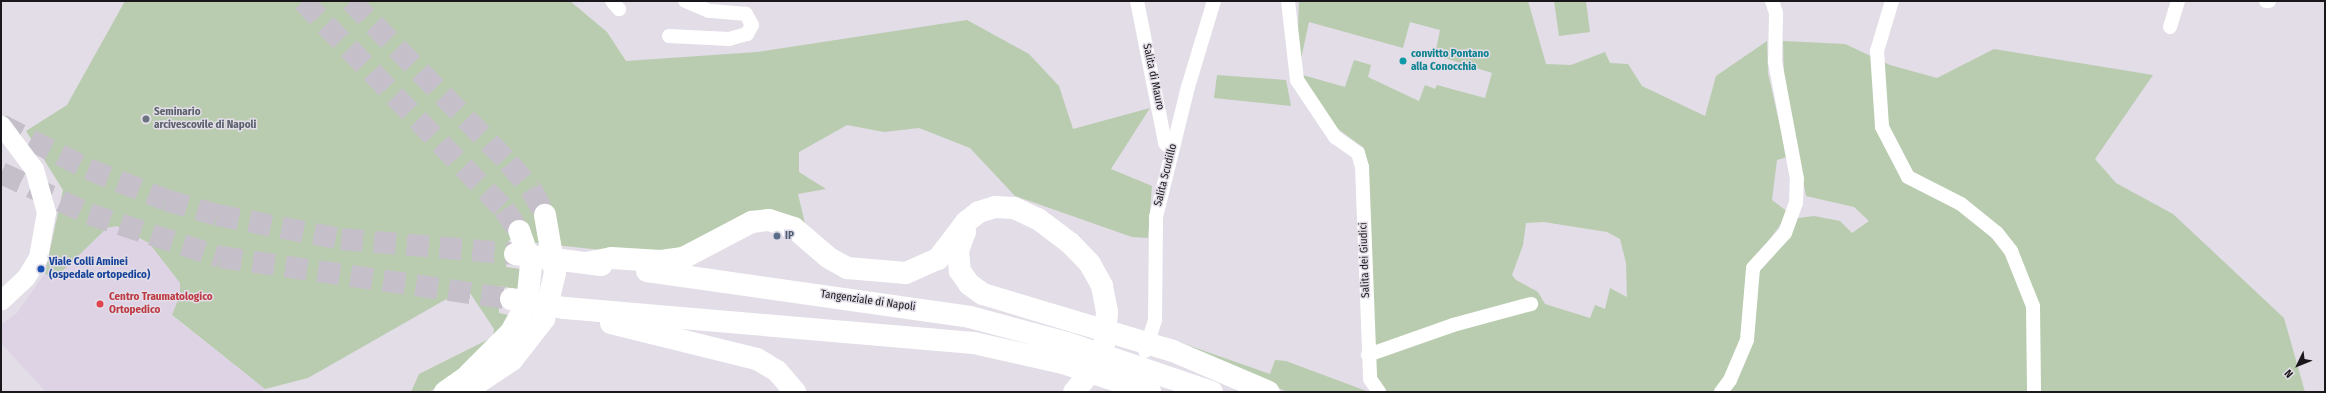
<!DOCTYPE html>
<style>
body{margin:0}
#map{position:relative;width:2326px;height:393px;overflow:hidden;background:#e2dde7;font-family:"Fira Sans Condensed",sans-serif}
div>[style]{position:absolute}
.built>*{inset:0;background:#ddd3e5}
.green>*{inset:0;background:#b9ccaf}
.highway-tunnel>*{height:22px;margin-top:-11px;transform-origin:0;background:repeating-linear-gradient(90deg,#c4bfc8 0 22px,transparent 0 33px)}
.street>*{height:14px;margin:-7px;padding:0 7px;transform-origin:7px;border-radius:7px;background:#fff}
.secondary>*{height:19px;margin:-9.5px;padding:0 9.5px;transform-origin:9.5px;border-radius:9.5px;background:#fff}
.highway>*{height:22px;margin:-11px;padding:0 11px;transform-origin:11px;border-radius:11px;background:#fff}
.dots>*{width:11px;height:11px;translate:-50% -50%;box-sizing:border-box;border:2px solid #e2dde7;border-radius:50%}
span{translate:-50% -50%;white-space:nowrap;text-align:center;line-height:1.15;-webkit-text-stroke:3px #e2dde7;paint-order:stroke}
.culture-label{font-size:11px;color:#0d838f;font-weight:700}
.left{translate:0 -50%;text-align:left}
.street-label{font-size:11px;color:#19171b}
.worship-label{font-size:11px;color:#5b616d;font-weight:700}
.service-label{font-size:11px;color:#4e5e75;font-weight:700}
.transit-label{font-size:11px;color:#164399;font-weight:700}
.health-label{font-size:11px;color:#be3a42;font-weight:700}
.frame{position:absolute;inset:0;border:2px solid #19171b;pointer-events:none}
.north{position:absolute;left:2278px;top:345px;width:40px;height:40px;-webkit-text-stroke:3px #e2dde7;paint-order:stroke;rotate:227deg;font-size:11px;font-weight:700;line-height:16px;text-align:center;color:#19171b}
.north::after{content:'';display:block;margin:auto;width:14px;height:18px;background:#19171b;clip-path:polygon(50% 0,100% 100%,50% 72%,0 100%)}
</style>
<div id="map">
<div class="built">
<div style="clip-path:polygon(117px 226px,149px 243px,180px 283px,180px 295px,172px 316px,265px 389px,261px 392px,46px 392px,1px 343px,1px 325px,17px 313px,45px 273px,52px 281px,107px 228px)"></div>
</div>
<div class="green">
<div style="clip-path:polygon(125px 1px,570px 1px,607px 32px,626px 61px,757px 52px,967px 20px,1029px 54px,1059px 86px,1073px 129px,1150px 108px,1111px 169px,1152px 186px,1148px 238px,1132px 237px,1015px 196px,970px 148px,919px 128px,884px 132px,847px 125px,799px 152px,799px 172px,826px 189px,798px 194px,806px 228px,790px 218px,666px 257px,509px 240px,506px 267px,527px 270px,526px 290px,498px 286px,499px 313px,513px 316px,470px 364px,429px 392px,411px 392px,419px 374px,493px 337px,494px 329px,470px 293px,464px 291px,443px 301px,308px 378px,265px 389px,172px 315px,180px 295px,180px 283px,149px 243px,117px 226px,107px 228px,52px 281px,45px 273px,63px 190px,26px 131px,67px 105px)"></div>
<div style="clip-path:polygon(evenodd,1299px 1px,1528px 1px,1546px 64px,1571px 65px,1605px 52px,1610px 63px,1628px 64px,1642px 86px,1705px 116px,1716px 76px,1767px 41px,1768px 73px,1787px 157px,1777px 160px,1772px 200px,1789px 213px,1750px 266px,1740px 347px,1719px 388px,1713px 392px,1384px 392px,1375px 377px,1364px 148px,1334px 126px,1299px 74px,1345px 87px,1354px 60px,1371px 65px,1368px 77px,1419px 101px,1425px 85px,1435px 89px,1437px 85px,1485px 98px,1492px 73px,1435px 55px,1440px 30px,1410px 22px,1403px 48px,1309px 22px,1301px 59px,1297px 60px,1299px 1px,1544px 222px,1607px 232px,1620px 239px,1626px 263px,1627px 297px,1610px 288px,1605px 309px,1595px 305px,1590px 318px,1545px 304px,1538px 292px,1516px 280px,1512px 275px,1523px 245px,1526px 223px,1544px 222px)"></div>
<div style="clip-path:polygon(1554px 1px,1586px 1px,1590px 32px,1559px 36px)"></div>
<div style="clip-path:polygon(1783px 41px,1845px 44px,1890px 65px,1937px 78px,1994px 49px,2153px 75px,2095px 159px,2116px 183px,2173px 214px,2284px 318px,2305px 392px,1725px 392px,1731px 385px,1755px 277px,1798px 218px,1814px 216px,1840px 221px,1852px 233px,1869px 221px,1854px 207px,1806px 196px,1784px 81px)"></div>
<div style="clip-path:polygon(1217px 75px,1286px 80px,1291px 106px,1214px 98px)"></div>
<div style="clip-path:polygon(1159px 335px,1270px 374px,1275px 360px,1286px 361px,1369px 392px,1287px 392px,1233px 367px,1158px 341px)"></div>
</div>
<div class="highway-tunnel">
<div style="left:303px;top:1px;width:289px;rotate:46deg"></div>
<div style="left:504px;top:209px;width:27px;rotate:56deg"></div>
<div style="left:351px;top:1px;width:226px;rotate:45.7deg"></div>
<div style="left:509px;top:163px;width:34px;rotate:50deg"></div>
<div style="left:531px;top:189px;width:30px;rotate:62deg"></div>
<div style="left:1px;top:125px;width:97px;rotate:26.8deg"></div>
<div style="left:88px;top:169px;width:84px;rotate:21.7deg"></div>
<div style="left:166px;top:200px;width:53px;rotate:16.4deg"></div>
<div style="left:217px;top:215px;width:126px;rotate:11deg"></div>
<div style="left:341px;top:239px;width:175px;rotate:4.9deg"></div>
<div style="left:1px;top:173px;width:97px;rotate:25deg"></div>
<div style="left:89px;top:214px;width:138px;rotate:18.2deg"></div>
<div style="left:220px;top:257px;width:294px;rotate:8.2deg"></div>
</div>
<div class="street">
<div style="left:612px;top:1px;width:11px;rotate:49deg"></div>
<div style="left:1137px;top:1px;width:145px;rotate:78.8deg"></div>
<div style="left:1165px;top:143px;width:10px;rotate:45deg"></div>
<div style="left:1288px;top:1px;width:80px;rotate:83.5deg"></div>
<div style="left:1297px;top:80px;width:69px;rotate:56.3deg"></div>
<div style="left:1335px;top:137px;width:28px;rotate:35deg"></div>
<div style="left:1358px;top:153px;width:15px;rotate:74deg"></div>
<div style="left:1362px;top:167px;width:212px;rotate:87.8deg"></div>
<div style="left:1370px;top:379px;width:16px;rotate:55deg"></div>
<div style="left:1892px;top:1px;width:52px;rotate:106.7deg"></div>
<div style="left:1877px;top:51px;width:76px;rotate:86.2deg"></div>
<div style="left:1882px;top:127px;width:56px;rotate:62.5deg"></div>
<div style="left:1908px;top:177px;width:59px;rotate:27deg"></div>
<div style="left:1961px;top:204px;width:46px;rotate:38.9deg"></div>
<div style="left:1997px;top:233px;width:23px;rotate:52deg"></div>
<div style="left:2011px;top:251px;width:59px;rotate:68.2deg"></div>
<div style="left:2033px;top:306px;width:86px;rotate:89.3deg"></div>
<div style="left:2266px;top:1px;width:3px"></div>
<div style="left:2170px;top:27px;width:27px;rotate:-73deg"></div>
<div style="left:669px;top:36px;width:60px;rotate:2.9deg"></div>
<div style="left:729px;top:39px;width:19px;rotate:-16deg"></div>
<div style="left:747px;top:34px;width:10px;rotate:-61deg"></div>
<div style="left:752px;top:25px;width:13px;rotate:-119deg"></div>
<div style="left:746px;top:14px;width:37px;rotate:-175deg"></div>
<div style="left:709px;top:11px;width:26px;rotate:-157deg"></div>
<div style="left:1145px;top:351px;width:33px;rotate:-72deg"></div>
<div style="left:1155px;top:320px;width:103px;rotate:-89.4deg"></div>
<div style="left:1156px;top:217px;width:134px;rotate:-76.2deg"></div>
<div style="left:1188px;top:87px;width:90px;rotate:-73.2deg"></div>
<div style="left:1368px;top:355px;width:90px;rotate:-19.4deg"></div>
<div style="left:1453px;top:325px;width:81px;rotate:-15.1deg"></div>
<div style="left:1721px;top:392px;width:15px;rotate:-53deg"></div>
<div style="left:1730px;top:380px;width:43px;rotate:-67deg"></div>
<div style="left:1747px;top:340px;width:72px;rotate:-85.2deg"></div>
<div style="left:1753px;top:268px;width:47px;rotate:-47.6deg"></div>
<div style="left:1785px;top:233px;width:32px;rotate:-70deg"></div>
<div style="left:1796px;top:203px;width:24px;rotate:-88deg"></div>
<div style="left:1797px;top:179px;width:119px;rotate:-100.6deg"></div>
<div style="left:1775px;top:62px;width:49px;rotate:-88.8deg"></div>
<div style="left:1776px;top:13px;width:13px;rotate:-108deg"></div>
</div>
<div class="secondary">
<div style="left:1px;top:125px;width:55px;rotate:53.1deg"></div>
<div style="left:34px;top:169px;width:45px;rotate:74.4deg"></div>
<div style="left:46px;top:212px;width:46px;rotate:100.1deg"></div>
<div style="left:38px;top:257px;width:23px;rotate:121deg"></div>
<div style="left:26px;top:277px;width:34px;rotate:137deg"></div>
</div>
<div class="highway">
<div style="left:965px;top:232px;width:19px;rotate:111deg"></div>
<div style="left:958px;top:250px;width:21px;rotate:85deg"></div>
<div style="left:960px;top:271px;width:16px;rotate:55deg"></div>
<div style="left:969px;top:284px;width:17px;rotate:36deg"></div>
<div style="left:983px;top:294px;width:198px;rotate:16.7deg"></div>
<div style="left:1173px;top:351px;width:104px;rotate:23.1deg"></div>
<div style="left:515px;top:254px;width:87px;rotate:7.3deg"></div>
<div style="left:586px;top:263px;width:25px;rotate:-11deg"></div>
<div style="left:611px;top:258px;width:50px;rotate:3.4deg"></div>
<div style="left:661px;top:261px;width:22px;rotate:-8deg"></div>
<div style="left:683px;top:258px;width:78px;rotate:-27.6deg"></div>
<div style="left:752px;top:222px;width:17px;rotate:-7deg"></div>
<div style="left:769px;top:220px;width:26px;rotate:18deg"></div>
<div style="left:794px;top:228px;width:46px;rotate:40.6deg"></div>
<div style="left:829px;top:258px;width:21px;rotate:29deg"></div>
<div style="left:847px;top:268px;width:59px;rotate:4.8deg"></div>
<div style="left:906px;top:273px;width:35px;rotate:-24deg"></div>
<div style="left:938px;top:259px;width:46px;rotate:-52.9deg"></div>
<div style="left:966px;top:222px;width:16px;rotate:-38deg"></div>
<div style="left:979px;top:212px;width:17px;rotate:-17deg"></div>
<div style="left:995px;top:207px;width:19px;rotate:3deg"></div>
<div style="left:1014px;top:208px;width:26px;rotate:25deg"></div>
<div style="left:1038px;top:219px;width:40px;rotate:37deg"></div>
<div style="left:1070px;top:243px;width:29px;rotate:46deg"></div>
<div style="left:1090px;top:264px;width:25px;rotate:61deg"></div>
<div style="left:1102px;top:286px;width:26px;rotate:79deg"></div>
<div style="left:1107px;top:312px;width:29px;rotate:94deg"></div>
<div style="left:1105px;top:341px;width:26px;rotate:111deg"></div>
<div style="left:1096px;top:365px;width:35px;rotate:129deg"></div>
<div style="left:647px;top:271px;width:326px;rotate:8.1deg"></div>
<div style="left:970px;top:317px;width:100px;rotate:15deg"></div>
<div style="left:1067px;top:343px;width:153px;rotate:18.7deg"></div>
<div style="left:511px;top:299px;width:55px;rotate:9.5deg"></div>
<div style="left:565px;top:308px;width:410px;rotate:4.9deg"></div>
<div style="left:974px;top:343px;width:91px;rotate:12.7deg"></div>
<div style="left:1063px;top:363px;width:92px;rotate:18.4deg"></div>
<div style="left:611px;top:323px;width:150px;rotate:13.9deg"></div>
<div style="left:757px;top:359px;width:23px;rotate:31deg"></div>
<div style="left:777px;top:371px;width:28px;rotate:49deg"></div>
<div style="left:469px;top:374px;width:59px;rotate:-45deg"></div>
<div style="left:511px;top:332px;width:33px;rotate:-61deg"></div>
<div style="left:527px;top:303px;width:38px;rotate:-84deg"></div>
<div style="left:531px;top:265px;width:36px;rotate:-109deg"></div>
<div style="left:445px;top:392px;width:37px;rotate:-35deg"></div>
<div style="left:464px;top:392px;width:58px;rotate:-33.7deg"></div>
<div style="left:512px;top:360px;width:52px;rotate:-52deg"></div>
<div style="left:544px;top:319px;width:47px;rotate:-76.6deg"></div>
<div style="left:555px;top:273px;width:59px;rotate:-99.8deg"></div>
</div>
<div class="dots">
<div style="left:1403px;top:61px;background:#0f9aa8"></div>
<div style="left:146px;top:119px;background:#6b7280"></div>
<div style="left:777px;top:236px;background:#5c6f8a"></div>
<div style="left:41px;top:269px;background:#1a4fb4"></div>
<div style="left:100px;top:304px;background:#e0444e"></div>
</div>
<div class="culture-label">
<span class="left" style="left:1411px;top:61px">convitto Pontano<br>alla Conocchia</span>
</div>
<div class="street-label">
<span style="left:1153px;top:77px;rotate:78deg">Salita di Mauro</span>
<span style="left:1166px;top:175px;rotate:-76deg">Salita Scudillo</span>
<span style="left:1365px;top:260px;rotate:-92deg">Salita dei Giudici</span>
<span style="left:868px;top:301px;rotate:8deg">Tangenziale di Napoli</span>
</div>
<div class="worship-label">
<span class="left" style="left:154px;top:119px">Seminario<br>arcivescovile di Napoli</span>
</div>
<div class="service-label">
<span class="left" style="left:785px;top:236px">IP</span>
</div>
<div class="transit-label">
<span class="left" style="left:49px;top:269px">Viale Colli Aminei<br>(ospedale ortopedico)</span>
</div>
<div class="health-label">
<span class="left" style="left:109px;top:304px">Centro Traumatologico<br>Ortopedico</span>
</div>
<div class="frame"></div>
<div class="north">N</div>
</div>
